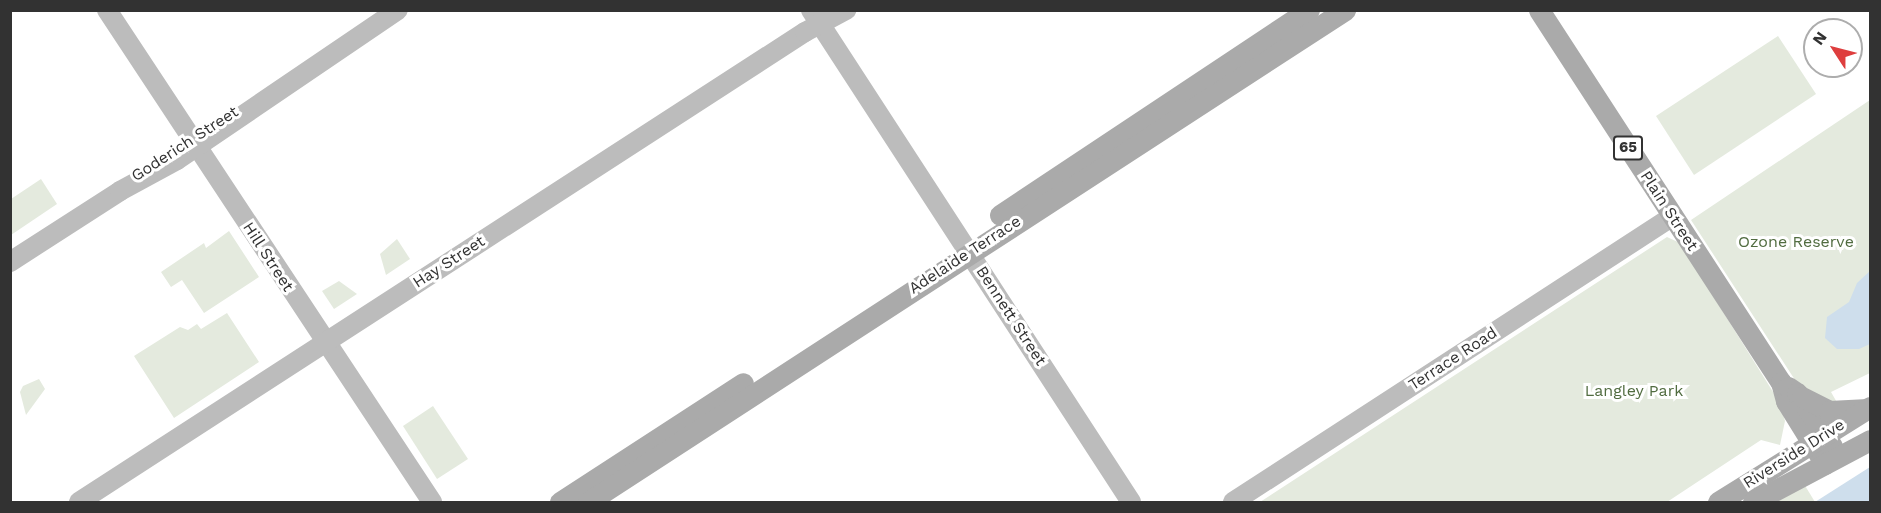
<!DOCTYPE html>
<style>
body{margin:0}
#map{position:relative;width:1881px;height:513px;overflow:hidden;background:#fff;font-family:"Work Sans",sans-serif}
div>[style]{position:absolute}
.green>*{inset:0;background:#e4eade}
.water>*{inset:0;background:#cedeec}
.secondary>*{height:20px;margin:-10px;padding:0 10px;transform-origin:10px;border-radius:10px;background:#bcbcbc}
.primary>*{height:21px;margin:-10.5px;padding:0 10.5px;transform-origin:10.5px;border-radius:10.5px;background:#aaa}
span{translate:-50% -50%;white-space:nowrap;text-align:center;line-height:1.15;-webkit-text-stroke:6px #fff;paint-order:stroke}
.shield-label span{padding:2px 4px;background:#fff;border:2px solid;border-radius:4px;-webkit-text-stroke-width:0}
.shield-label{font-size:15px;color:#323232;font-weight:700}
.street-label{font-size:16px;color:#323232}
.park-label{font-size:16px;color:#516c40}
.frame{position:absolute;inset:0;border:12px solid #323232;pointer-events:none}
.north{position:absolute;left:1803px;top:18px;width:60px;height:60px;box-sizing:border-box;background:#fff;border:2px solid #adadad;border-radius:50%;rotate:306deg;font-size:16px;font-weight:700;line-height:24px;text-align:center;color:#323232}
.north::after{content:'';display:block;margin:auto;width:21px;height:27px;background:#de3e3e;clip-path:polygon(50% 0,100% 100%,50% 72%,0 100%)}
</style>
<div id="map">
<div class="green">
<div style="clip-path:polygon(1778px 36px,1816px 94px,1694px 175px,1656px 116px)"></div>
<div style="clip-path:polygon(1870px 100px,1870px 373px,1831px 392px,1839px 406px,1820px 402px,1795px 380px,1691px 220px)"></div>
<div style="clip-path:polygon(41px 179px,57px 204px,11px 235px,11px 199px)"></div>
<div style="clip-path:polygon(229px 231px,259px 277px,204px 313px,182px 280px,171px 287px,161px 272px,204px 243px,206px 248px)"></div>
<div style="clip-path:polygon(1667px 237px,1680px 243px,1780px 403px,1785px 421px,1780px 445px,1761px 440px,1667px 502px,1260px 502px)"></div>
<div style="clip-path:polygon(397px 239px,410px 259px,386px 275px,380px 254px)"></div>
<div style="clip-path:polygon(339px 281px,357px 294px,334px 309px,322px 291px)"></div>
<div style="clip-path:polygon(227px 313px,259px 362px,174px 418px,134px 356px,180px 327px,188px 330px,197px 324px,201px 329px)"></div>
<div style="clip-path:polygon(39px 379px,45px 389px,26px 415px,20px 392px,23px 386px)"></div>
<div style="clip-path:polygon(433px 406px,468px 459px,437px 479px,403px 426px)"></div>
<div style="clip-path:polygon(1804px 484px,1815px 502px,1771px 502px)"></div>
</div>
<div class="water">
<div style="clip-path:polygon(1870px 271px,1870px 344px,1859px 349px,1837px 349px,1825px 338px,1827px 317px,1849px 302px,1857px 283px)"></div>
<div style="clip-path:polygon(1870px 467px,1870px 502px,1815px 502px)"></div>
</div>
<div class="secondary">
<div style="left:107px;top:10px;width:590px;rotate:56.55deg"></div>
<div style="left:811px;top:10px;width:587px;rotate:56.96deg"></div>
<div style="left:10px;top:262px;width:131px;rotate:-32.8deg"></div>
<div style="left:120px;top:191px;width:65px;rotate:-28.5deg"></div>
<div style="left:177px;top:160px;width:267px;rotate:-34.2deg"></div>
<div style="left:79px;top:502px;width:865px;rotate:-32.92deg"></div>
<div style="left:805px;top:32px;width:47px;rotate:-28.2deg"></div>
<div style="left:1233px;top:502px;width:525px;rotate:-33.02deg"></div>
</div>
<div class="primary">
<div style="left:1539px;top:10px;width:444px;rotate:57deg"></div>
<div style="left:1781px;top:382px;width:20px;rotate:75deg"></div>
<div style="left:1786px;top:401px;width:74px;rotate:58.2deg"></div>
<div style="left:1000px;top:215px;width:371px;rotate:-33.6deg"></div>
<div style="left:1788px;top:387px;width:11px;rotate:34deg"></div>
<div style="left:1797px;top:393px;width:64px;rotate:56.6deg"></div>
<div style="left:1802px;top:397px;width:30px;rotate:27deg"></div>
<div style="left:1829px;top:411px;width:34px;rotate:-3deg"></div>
<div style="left:560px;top:502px;width:218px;rotate:-33deg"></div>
<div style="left:588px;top:502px;width:903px;rotate:-33.02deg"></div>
<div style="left:1718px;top:502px;width:179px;rotate:-32deg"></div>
<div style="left:1753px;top:502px;width:132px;rotate:-27.9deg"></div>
</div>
<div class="shield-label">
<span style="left:1628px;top:148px">65</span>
</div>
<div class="street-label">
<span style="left:185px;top:144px;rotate:-33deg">Goderich Street</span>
<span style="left:1669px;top:211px;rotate:57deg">Plain Street</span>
<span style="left:965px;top:255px;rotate:-33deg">Adelaide Terrace</span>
<span style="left:268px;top:257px;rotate:57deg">Hill Street</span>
<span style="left:449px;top:262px;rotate:-33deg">Hay Street</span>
<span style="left:1011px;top:316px;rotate:57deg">Bennett Street</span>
<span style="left:1453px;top:359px;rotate:-33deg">Terrace Road</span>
<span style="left:1794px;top:454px;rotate:-32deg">Riverside Drive</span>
</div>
<div class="park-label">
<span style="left:1796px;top:242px">Ozone Reserve</span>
<span style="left:1634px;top:391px">Langley Park</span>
</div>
<div class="frame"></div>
<div class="north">N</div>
</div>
